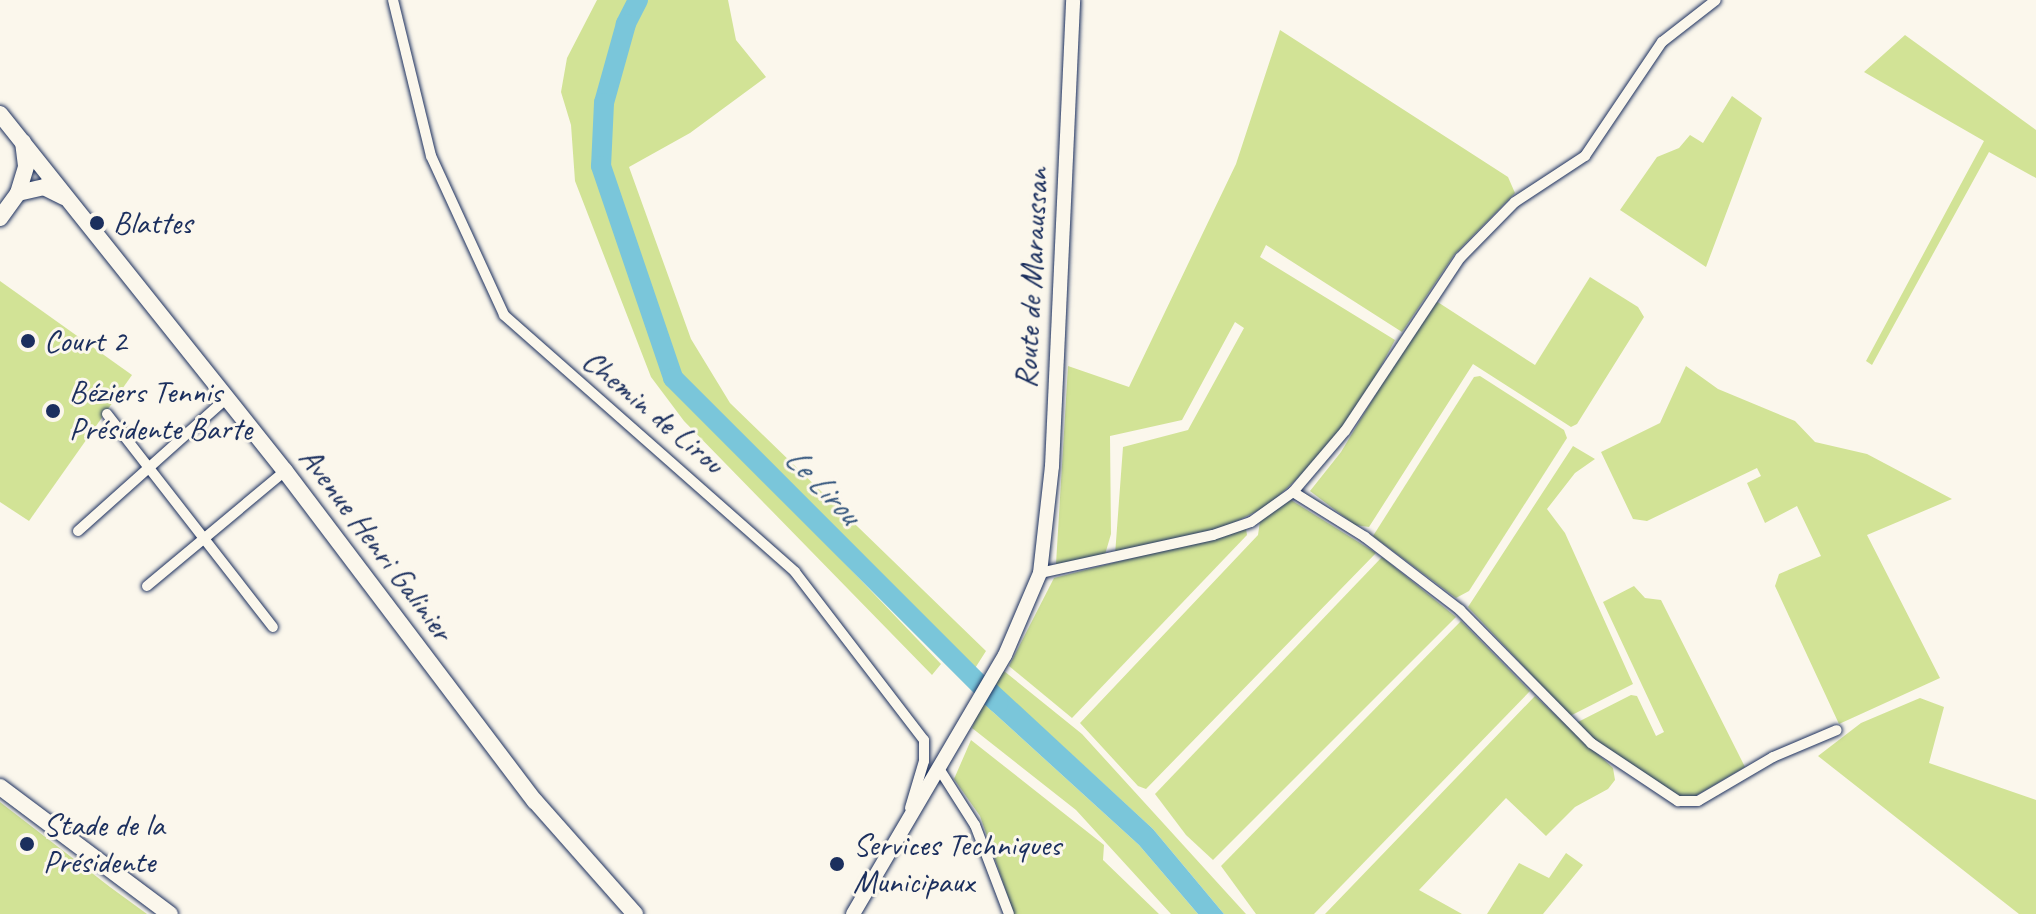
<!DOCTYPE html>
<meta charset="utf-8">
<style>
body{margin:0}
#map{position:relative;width:2036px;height:914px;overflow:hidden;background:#fbf7ec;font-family:Caveat,sans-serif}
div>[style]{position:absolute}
.green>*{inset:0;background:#d2e396}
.water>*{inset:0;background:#7ac6da}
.river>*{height:20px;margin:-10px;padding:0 10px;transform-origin:10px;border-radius:10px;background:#7ac6da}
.roads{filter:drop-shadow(0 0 2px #1b2f5e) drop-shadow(0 0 2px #1b2f5e)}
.street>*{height:10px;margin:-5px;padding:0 5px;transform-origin:5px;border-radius:5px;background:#fbf7ec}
.secondary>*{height:14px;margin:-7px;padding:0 7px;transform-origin:7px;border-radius:7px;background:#fbf7ec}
.primary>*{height:16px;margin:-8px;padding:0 8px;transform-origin:8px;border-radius:8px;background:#fbf7ec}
.dots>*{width:22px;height:22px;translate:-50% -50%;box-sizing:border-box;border:4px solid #fbf7ec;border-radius:50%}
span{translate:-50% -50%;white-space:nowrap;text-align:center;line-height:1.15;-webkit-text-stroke:6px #fbf7ec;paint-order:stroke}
.poi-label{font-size:32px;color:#1b2f5e}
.left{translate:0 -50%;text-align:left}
.street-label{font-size:32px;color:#1b2f5e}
.water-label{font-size:34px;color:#33557d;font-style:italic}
</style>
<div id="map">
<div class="green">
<div style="clip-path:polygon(597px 0,728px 0,736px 40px,766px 77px,690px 133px,629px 167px,691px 339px,730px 403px,986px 651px,972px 673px,841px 544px,834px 552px,941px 664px,932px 675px,684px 421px,651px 377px,575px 181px,571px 125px,561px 92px,567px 58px)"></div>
<div style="clip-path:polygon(1280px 30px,1508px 177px,1515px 193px,1454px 255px,1402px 332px,1266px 245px,1260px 257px,1395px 340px,1362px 401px,1321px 456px,1269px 505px,1227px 526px,1115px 555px,1123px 447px,1188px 430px,1244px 328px,1235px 322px,1182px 420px,1110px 436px,1111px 534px,1104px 558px,1056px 564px,1068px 366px,1129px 387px,1236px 164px)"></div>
<div style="clip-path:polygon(1905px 35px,2036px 130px,2036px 178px,1989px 152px,1872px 365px,1866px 361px,1984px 141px,1864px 72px)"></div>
<div style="clip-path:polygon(1732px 96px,1762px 118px,1706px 267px,1620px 210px,1657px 157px,1679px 148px,1690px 135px,1703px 143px)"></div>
<div style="clip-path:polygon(1590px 277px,1638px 307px,1644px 317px,1577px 424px,1571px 427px,1473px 364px,1369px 527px,1355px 525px,1310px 491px,1341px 452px,1433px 299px,1535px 365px)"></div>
<div style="clip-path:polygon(0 281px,132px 375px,29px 521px,0 502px)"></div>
<div style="clip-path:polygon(1686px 366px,1718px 389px,1795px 421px,1815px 442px,1867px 454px,1952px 499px,1867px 535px,1940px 678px,1839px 724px,1775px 586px,1779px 574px,1821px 556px,1797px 506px,1765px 523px,1747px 483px,1761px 476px,1757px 468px,1647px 521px,1633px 519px,1601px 452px,1660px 423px)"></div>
<div style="clip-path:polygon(1480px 376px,1564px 430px,1567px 438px,1469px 591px,1456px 598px,1373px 536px,1474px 377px)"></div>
<div style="clip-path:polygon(1573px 446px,1595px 459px,1575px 473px,1547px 509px,1565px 533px,1633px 684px,1570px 716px,1468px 607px)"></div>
<div style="clip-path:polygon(1291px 500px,1376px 553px,1146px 789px,1138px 786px,1080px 723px,1258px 535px,1260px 521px)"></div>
<div style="clip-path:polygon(1246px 529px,1247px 535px,1072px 718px,1009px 666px,1054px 578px)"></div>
<div style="clip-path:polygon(1382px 557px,1456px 617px,1213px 860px,1186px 835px,1155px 794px)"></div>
<div style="clip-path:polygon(1634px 586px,1645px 598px,1661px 600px,1745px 767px,1685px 802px,1625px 767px,1576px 723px,1631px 695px,1637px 696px,1656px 736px,1664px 732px,1603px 602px)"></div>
<div style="clip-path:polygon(1461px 621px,1530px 691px,1314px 914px,1256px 914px,1221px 866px)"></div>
<div style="clip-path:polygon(1004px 671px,1082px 734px,1246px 914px,1224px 914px,1153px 829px,995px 684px)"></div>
<div style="clip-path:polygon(1535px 696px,1613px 768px,1615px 780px,1608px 789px,1575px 807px,1546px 836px,1506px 798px,1419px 890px,1462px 914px,1325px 914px)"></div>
<div style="clip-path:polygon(1920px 698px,1944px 707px,1929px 763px,2036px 800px,2036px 914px,2019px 914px,1818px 756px,1861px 723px)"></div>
<div style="clip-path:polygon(982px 702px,1139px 845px,1198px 914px,1171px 914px,1076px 810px,972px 728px)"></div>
<div style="clip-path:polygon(971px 740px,1104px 845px,1103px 860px,1159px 914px,1014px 914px,980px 816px,954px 779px)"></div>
<div style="clip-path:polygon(0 802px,110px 887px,147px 914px,0 914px)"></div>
<div style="clip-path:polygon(1566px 853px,1583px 865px,1543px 914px,1487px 914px,1519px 863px,1549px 878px)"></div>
</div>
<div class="water">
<div style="clip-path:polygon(994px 682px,1153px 829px,1224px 914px,1198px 914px,1139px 845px,982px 702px)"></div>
</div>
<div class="river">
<div style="left:638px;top:0;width:27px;rotate:117deg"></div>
<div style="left:626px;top:24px;width:82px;rotate:105.6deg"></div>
<div style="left:604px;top:103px;width:63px;rotate:92.7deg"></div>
<div style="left:601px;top:166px;width:224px;rotate:71.2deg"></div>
<div style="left:673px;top:378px;width:460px;rotate:45deg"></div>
</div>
<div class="roads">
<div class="street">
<div style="left:393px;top:0;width:161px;rotate:76.3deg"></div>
<div style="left:431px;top:156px;width:175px;rotate:65.3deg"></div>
<div style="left:504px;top:315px;width:388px;rotate:41.4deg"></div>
<div style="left:795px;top:572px;width:212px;rotate:52.5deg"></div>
<div style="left:924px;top:740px;width:21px;rotate:90deg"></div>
<div style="left:924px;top:761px;width:49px;rotate:106.6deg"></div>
<div style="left:107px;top:414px;width:270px;rotate:52.1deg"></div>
<div style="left:1293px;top:492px;width:80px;rotate:-49.6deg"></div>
<div style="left:1345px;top:431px;width:208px;rotate:-56.4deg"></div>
<div style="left:1460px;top:258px;width:78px;rotate:-45.5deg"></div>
<div style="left:1515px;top:202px;width:84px;rotate:-33.3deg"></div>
<div style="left:1585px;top:156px;width:138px;rotate:-56deg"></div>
<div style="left:1662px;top:42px;width:68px;rotate:-37.9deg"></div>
<div style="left:78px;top:531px;width:200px;rotate:-41.8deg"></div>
<div style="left:1040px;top:573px;width:177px;rotate:-12.4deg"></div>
<div style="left:1213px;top:535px;width:40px;rotate:-18.9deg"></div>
<div style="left:1251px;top:522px;width:52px;rotate:-35.5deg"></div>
<div style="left:1293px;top:492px;width:85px;rotate:32deg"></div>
<div style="left:1365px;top:537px;width:120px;rotate:37.5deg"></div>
<div style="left:1460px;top:610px;width:187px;rotate:45.4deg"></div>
<div style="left:1591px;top:743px;width:105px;rotate:33.7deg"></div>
<div style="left:1678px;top:801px;width:20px"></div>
<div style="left:1698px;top:801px;width:87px;rotate:-30.4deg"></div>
<div style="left:1773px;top:757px;width:69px;rotate:-22.9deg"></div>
<div style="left:147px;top:586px;width:180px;rotate:-39.8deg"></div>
<div style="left:938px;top:767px;width:69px;rotate:57.5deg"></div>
<div style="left:975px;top:825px;width:95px;rotate:69.1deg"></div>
</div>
<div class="secondary">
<div style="left:853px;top:914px;width:300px;rotate:-59.6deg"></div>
<div style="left:1005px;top:655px;width:89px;rotate:-66.9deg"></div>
<div style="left:1040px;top:573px;width:108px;rotate:-83.6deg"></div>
<div style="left:1052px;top:466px;width:466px;rotate:-87.4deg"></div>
</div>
<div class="primary">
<div style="left:0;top:114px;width:457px;rotate:51.4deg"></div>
<div style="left:285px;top:471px;width:414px;rotate:52.9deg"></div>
<div style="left:535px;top:801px;width:151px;rotate:48.5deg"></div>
<div style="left:18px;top:193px;width:27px;rotate:-13deg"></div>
<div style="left:44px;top:187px;width:22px;rotate:27deg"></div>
<div style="left:0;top:218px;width:31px;rotate:-54deg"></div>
<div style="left:18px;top:193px;width:28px;rotate:-73deg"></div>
<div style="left:26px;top:166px;width:24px;rotate:-97deg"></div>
<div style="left:0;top:787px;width:212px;rotate:36.8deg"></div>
</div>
</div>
<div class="dots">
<div style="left:97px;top:223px;background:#1b2f5e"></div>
<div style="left:28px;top:341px;background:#1b2f5e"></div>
<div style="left:53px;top:411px;background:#1b2f5e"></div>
<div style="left:27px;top:844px;background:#1b2f5e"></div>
<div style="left:837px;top:864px;background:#1b2f5e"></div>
</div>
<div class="poi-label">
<span class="left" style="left:113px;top:223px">Blattes</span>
<span class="left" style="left:44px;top:341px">Court 2</span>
<span class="left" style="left:69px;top:411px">Béziers Tennis<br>Présidente Barte</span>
<span class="left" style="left:43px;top:844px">Stade de la<br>Présidente</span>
<span class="left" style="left:853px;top:864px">Services Techniques<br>Municipaux</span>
</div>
<div class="street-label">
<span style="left:1032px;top:278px;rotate:-87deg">Route de Maraussan</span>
<span style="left:653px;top:412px;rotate:40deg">Chemin de Lirou</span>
<span style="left:376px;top:544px;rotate:53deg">Avenue Henri Galinier</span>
</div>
<div class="water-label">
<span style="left:823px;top:485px;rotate:46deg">Le Lirou</span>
</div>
</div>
